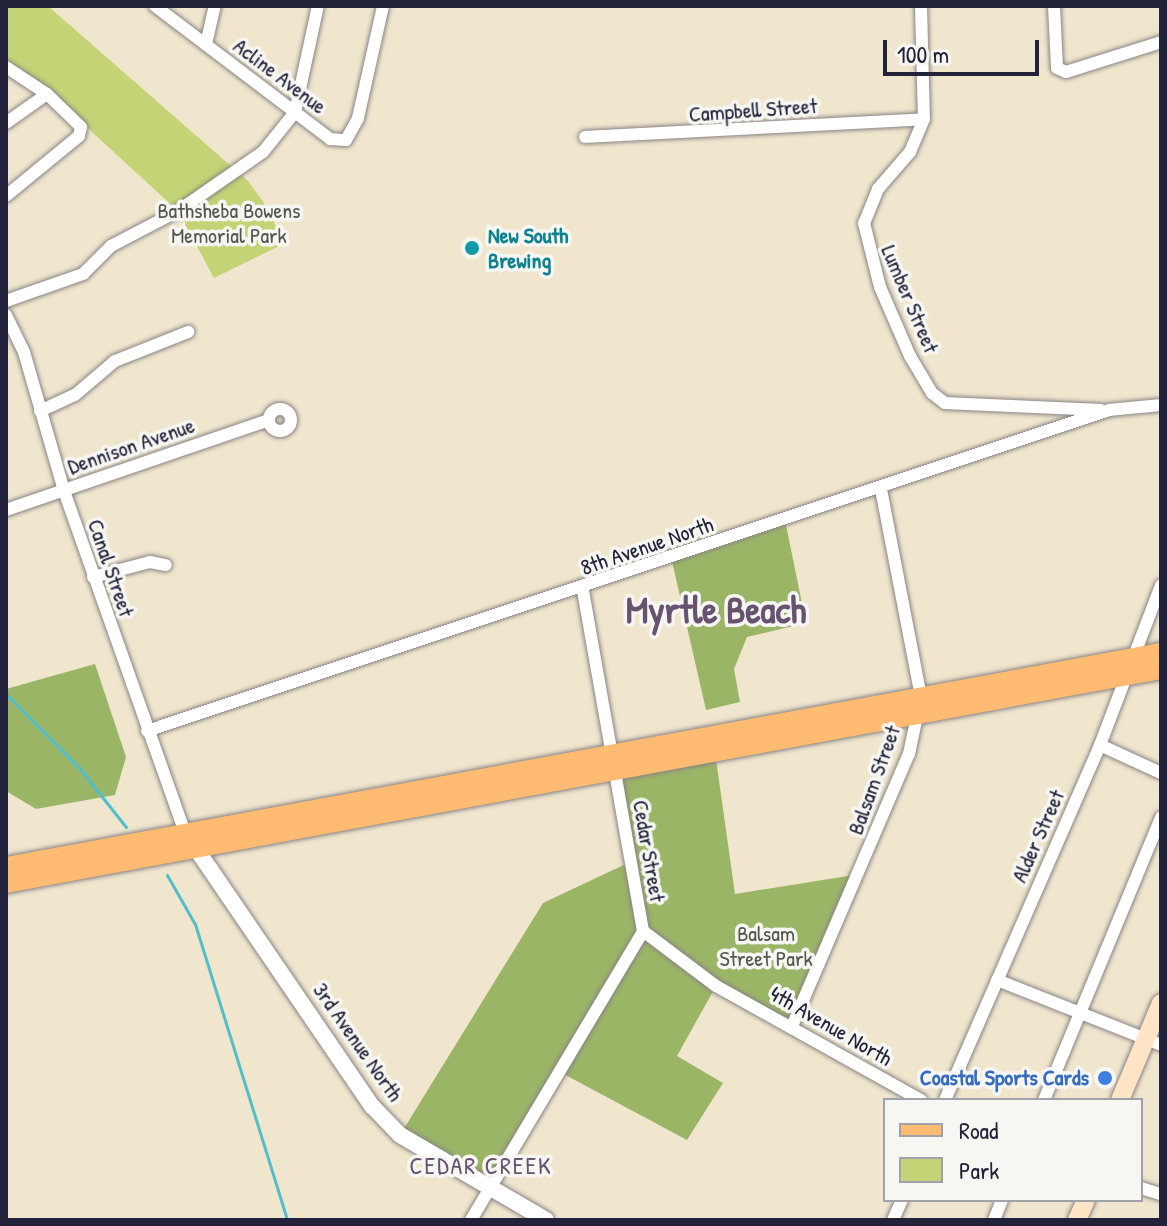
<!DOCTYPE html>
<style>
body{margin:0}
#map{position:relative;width:1167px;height:1226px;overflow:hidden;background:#f0e6ce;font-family:"Patrick Hand",sans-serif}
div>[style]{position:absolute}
.green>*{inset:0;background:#c4d376}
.forest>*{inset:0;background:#9bb567}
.stream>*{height:3px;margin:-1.5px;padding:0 1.5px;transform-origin:1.5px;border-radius:1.5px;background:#51beca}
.roads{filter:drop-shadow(0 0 2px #898484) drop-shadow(0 0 2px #898484)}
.minor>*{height:12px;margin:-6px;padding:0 6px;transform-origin:6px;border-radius:6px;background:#fff}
.minor>.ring{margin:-6px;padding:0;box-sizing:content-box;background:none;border:12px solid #fff;border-radius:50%}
.tertiary>*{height:16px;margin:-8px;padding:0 8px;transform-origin:8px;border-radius:8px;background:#fff}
.secondary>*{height:18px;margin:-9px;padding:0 9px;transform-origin:9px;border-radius:9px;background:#ffe4c6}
.primary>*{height:20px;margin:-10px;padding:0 10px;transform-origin:10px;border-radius:10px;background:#febb71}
.dots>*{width:22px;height:22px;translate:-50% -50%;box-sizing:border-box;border:4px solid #f6f6f2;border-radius:50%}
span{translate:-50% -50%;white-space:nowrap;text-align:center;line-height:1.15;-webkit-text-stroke:7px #f6f6f2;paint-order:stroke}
.street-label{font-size:22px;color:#22223b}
.park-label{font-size:22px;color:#53574d}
.culture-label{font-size:22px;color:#0d838f;font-weight:700}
.left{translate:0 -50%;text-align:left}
.shop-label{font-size:22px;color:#366cbe;font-weight:700}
.right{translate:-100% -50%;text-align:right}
.neighbourhood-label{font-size:24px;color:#675270;letter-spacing:2px}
.town-label{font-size:38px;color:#675270;font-weight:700}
.frame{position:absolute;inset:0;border:8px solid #22223b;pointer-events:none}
.legend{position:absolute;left:883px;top:1098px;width:260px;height:104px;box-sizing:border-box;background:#f6f6f2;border:2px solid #a1a1a9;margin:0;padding:10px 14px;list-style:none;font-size:24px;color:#22223b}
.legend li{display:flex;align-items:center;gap:16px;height:40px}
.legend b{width:40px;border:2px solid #a1a1a9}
.scale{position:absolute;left:883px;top:40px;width:156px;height:36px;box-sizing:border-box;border:4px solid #22223b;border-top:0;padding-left:10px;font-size:24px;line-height:28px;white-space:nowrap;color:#22223b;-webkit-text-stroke:6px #f6f6f2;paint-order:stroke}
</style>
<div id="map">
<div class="green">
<div style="clip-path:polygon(6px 6px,48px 6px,248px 181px,269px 210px,283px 244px,214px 278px,178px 211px,80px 121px,6px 67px)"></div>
</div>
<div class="forest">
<div style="clip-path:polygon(785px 520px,806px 623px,747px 637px,734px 669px,740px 702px,706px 710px,671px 557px)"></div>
<div style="clip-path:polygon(95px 664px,126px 757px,115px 795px,36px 809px,6px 791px,6px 689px)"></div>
<div style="clip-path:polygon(715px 752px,735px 894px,860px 874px,793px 1024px,716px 986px,677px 1056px,723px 1083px,687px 1140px,558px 1071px,492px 1184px,400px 1135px,543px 903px,630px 862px,614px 772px)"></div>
</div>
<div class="stream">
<div style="left:6px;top:694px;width:105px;rotate:45.4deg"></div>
<div style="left:80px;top:769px;width:74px;rotate:51.6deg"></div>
<div style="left:167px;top:875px;width:56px;rotate:60.3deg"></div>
<div style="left:195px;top:924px;width:310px;rotate:72.7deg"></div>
</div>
<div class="roads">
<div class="minor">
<div style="left:155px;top:6px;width:220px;rotate:37.2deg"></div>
<div style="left:330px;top:139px;width:16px;rotate:4deg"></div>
<div style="left:346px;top:140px;width:25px;rotate:-61deg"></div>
<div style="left:358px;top:118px;width:115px;rotate:-77.4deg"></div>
<div style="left:921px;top:6px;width:113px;rotate:88.5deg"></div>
<div style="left:924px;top:119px;width:36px;rotate:113deg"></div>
<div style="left:910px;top:152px;width:49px;rotate:130.9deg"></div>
<div style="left:878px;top:189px;width:37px;rotate:112deg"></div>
<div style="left:864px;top:223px;width:66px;rotate:76deg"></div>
<div style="left:880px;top:287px;width:75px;rotate:66.5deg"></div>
<div style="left:910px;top:356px;width:43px;rotate:59.3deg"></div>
<div style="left:932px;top:393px;width:16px;rotate:38deg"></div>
<div style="left:945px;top:403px;width:156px;rotate:2.6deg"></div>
<div style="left:1054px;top:6px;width:62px;rotate:87.2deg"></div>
<div style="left:1057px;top:68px;width:10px;rotate:24deg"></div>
<div style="left:1066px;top:72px;width:100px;rotate:-17.5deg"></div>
<div style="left:206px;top:44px;width:39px;rotate:-77deg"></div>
<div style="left:6px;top:67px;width:49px;rotate:33.4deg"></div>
<div style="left:47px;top:94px;width:47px;rotate:44.1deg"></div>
<div style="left:81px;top:127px;width:9px;rotate:103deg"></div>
<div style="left:79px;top:136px;width:94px;rotate:140.6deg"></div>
<div style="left:6px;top:123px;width:50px;rotate:-35.3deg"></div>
<div style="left:585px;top:137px;width:339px;rotate:-3deg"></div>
<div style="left:6px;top:301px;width:82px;rotate:-19.3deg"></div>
<div style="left:83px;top:274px;width:40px;rotate:-45deg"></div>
<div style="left:111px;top:246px;width:76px;rotate:-27.6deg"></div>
<div style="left:178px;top:211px;width:103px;rotate:-34.8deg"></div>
<div style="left:263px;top:152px;width:51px;rotate:-51.3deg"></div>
<div style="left:295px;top:112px;width:108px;rotate:-77.8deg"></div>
<div style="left:6px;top:315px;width:41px;rotate:64.1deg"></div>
<div style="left:24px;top:352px;width:145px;rotate:73.9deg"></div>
<div style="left:64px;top:491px;width:363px;rotate:70.5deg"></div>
<div class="ring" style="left:269px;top:409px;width:10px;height:10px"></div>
<div style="left:40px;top:411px;width:38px;rotate:-25deg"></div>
<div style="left:75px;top:395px;width:52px;rotate:-40.4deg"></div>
<div style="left:115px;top:361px;width:79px;rotate:-21.7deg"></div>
<div style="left:6px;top:510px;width:278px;rotate:-18.9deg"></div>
<div style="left:93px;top:577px;width:59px;rotate:-14.7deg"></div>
<div style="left:150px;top:562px;width:16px;rotate:11deg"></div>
<div style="left:147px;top:731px;width:1014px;rotate:-18.45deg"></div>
<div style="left:1109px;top:410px;width:52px;rotate:-5.5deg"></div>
<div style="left:1100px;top:745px;width:67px;rotate:24.7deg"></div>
<div style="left:643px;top:931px;width:91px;rotate:37deg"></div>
<div style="left:716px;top:986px;width:235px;rotate:29.1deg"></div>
<div style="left:997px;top:980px;width:176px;rotate:21.6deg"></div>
<div style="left:793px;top:1024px;width:294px;rotate:-66.8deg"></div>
<div style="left:909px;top:754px;width:58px;rotate:-78.1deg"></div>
<div style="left:921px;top:697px;width:212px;rotate:-100.9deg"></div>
<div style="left:945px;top:1100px;width:387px;rotate:-66.4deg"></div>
<div style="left:1100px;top:745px;width:171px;rotate:-69.1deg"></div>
<div style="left:1044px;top:1100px;width:306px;rotate:-67.5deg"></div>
<div style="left:1141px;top:1188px;width:21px;rotate:17deg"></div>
<div style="left:471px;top:1220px;width:336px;rotate:-59.2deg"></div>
<div style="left:643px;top:931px;width:346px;rotate:-100deg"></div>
<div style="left:893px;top:1220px;width:22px;rotate:-66deg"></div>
<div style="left:994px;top:1220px;width:22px;rotate:-68deg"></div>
</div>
<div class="tertiary">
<div style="left:191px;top:841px;width:321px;rotate:55.7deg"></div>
<div style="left:372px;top:1106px;width:40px;rotate:46deg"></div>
<div style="left:400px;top:1135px;width:169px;rotate:30.2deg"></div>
</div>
<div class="secondary">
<div style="left:1120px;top:1100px;width:105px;rotate:-67.1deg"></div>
<div style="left:1077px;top:1220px;width:22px;rotate:-66deg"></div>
</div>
<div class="primary">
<div style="left:6px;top:867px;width:1175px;rotate:-10.5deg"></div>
<div style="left:6px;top:883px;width:1175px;rotate:-10.5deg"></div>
</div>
</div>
<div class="dots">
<div style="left:472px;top:248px;background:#0f9aa8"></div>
<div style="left:1105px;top:1078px;background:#3f7fe0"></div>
</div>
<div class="street-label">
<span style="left:280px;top:76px;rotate:37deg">Acline Avenue</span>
<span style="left:753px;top:110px;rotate:-4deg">Campbell Street</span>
<span style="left:910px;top:299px;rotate:67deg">Lumber Street</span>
<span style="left:131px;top:446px;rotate:-19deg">Dennison Avenue</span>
<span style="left:647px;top:546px;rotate:-19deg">8th Avenue North</span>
<span style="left:111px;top:568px;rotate:71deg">Canal Street</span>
<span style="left:874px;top:780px;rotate:-70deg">Balsam Street</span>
<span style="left:1038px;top:836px;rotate:-66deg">Alder Street</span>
<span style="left:649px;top:851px;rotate:80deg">Cedar Street</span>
<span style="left:831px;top:1026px;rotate:30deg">4th Avenue North</span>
<span style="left:358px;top:1042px;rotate:55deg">3rd Avenue North</span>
</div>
<div class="park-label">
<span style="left:229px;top:223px">Bathsheba Bowens<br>Memorial Park</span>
<span style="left:766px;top:946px">Balsam<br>Street Park</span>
</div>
<div class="culture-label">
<span class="left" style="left:488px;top:248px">New South<br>Brewing</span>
</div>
<div class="shop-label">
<span class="right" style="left:1089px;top:1078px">Coastal Sports Cards</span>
</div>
<div class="neighbourhood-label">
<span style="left:481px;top:1166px">CEDAR CREEK</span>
</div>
<div class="town-label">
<span style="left:716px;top:610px">Myrtle Beach</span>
</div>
<div class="frame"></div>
<ul class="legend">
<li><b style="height:10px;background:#febb71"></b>Road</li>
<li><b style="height:22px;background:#c4d376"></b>Park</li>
</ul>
<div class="scale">100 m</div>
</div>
